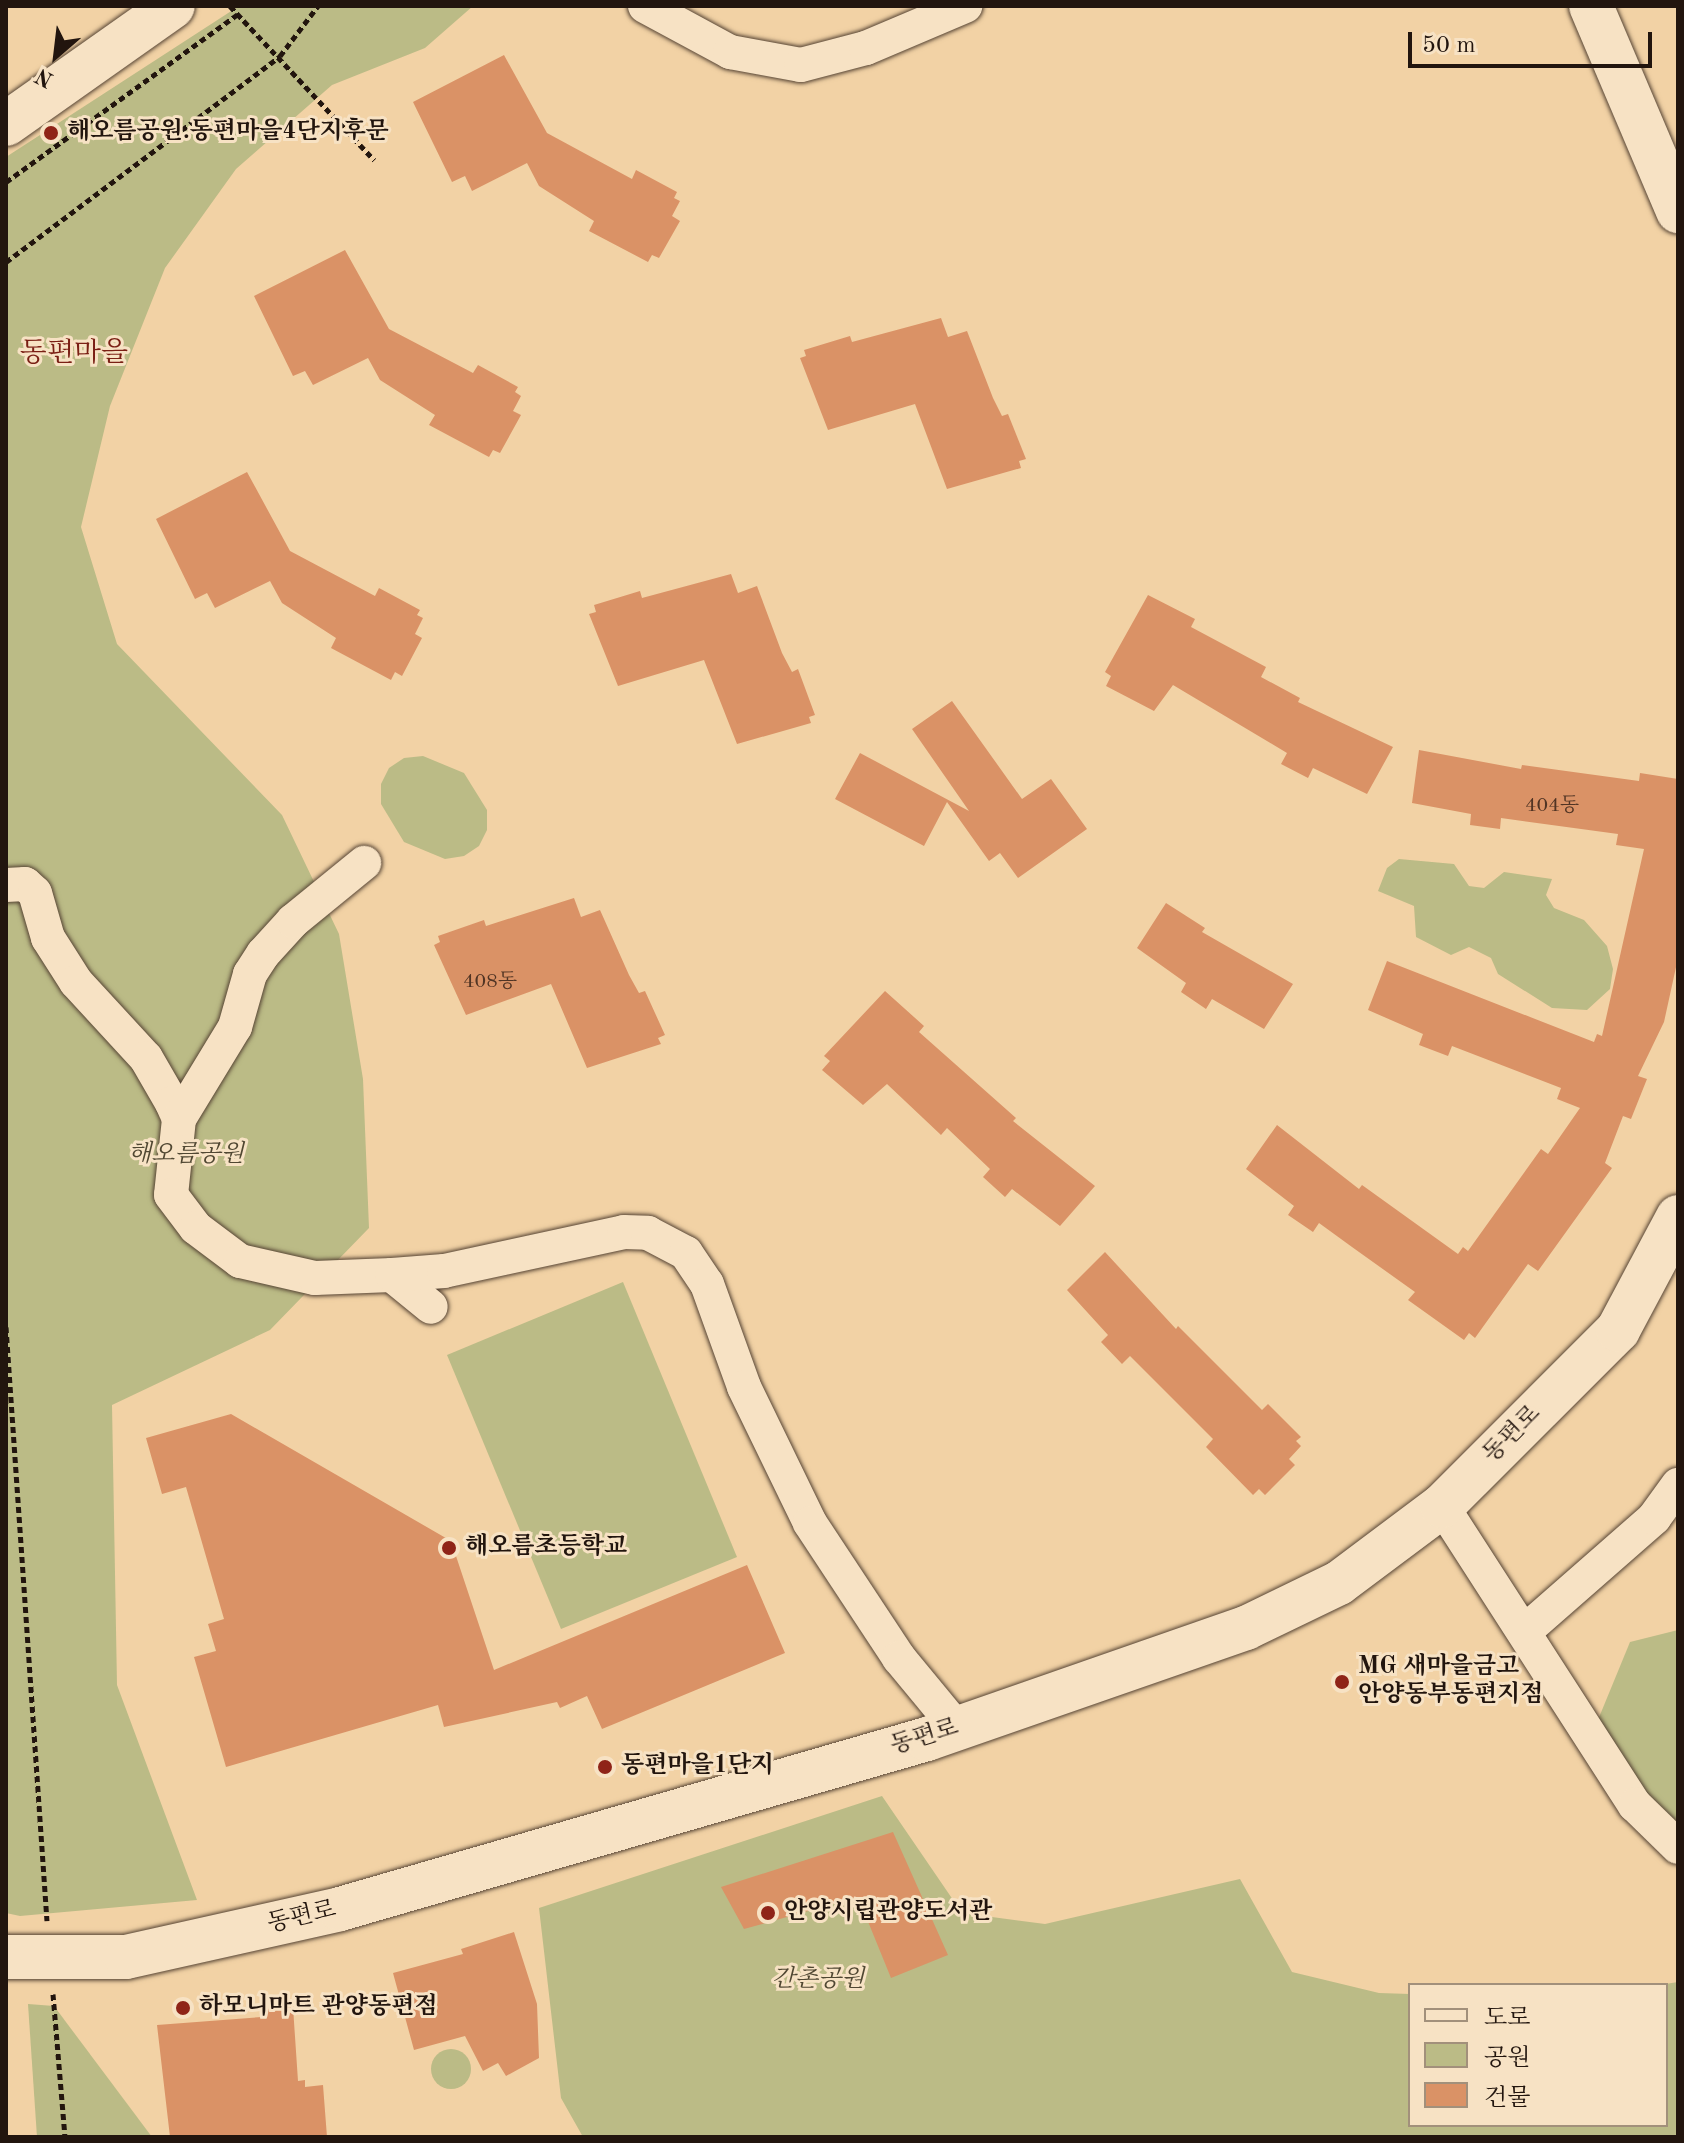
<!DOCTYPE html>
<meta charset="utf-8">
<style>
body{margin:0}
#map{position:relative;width:1684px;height:2143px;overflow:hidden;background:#f2d2a5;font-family:"Old Standard TT","Noto Serif KR",serif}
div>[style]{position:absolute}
.green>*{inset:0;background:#bbbb86}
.round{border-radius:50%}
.building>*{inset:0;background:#da9266}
.path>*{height:5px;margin-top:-2.5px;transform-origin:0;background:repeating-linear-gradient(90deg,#22150e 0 6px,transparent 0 10px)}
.roads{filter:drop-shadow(0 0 2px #564434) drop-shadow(0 0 2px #564434)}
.street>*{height:34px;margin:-17px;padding:0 17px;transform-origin:17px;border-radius:17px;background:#f7e2c4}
.secondary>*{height:44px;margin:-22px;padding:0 22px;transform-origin:22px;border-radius:22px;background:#f7e2c4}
.dots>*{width:22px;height:22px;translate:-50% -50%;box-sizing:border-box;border:4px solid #f7e2c4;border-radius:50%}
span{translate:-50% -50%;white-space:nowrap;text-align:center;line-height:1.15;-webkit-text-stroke:6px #f7e2c4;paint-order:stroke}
.number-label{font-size:20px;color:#503424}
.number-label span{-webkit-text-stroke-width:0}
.poi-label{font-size:24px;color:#22150e;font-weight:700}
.left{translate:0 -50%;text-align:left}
.park-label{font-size:24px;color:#504732;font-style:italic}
.street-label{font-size:24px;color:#22150e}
.quarter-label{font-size:28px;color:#7a1f14}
.frame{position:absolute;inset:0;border:8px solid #22150e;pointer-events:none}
.legend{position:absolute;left:1408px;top:1983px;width:260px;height:144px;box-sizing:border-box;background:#f7e2c4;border:2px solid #a2907b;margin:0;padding:10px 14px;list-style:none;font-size:24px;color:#22150e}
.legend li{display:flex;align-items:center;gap:16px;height:40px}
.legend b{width:40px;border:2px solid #a2907b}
.north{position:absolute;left:16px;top:16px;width:80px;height:80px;-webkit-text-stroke:6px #f7e2c4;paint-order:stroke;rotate:208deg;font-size:22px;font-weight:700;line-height:32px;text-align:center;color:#22150e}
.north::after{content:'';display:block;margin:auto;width:28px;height:36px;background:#22150e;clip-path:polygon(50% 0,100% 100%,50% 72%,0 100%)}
.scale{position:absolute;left:1408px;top:32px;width:244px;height:36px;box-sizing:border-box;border:4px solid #22150e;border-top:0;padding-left:10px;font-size:24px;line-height:28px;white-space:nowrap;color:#22150e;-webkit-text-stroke:6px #f7e2c4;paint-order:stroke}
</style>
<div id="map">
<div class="green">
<i style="clip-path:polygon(239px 6px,473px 6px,425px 48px,332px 85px,236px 169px,165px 268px,110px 406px,81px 527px,117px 644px,282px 815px,339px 934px,363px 1079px,369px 1228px,270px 1330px,112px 1405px,117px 1685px,197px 1900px,20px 1916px,6px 1913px,6px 157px)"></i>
<i style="clip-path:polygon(423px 756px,464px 773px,487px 810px,487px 830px,479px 846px,464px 856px,445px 859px,404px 842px,381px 804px,381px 784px,389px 768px,404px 758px)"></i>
<i style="clip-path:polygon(1399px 859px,1454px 864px,1469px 886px,1484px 888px,1504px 872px,1552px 879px,1546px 895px,1554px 908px,1584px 920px,1607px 946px,1613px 969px,1610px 989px,1587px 1010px,1552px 1008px,1498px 974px,1491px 958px,1469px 947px,1451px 955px,1416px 937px,1414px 906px,1378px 891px,1387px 868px)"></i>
<i style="clip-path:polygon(623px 1282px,737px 1557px,561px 1629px,447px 1355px)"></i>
<i style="clip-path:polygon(1678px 1630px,1678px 1843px,1593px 1732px,1630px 1642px)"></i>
<i style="clip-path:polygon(882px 1796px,962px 1913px,1045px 1924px,1240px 1879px,1292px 1972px,1379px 1993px,1410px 1994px,1410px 2125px,1666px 2125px,1666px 1985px,1659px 1985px,1678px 1982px,1678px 2137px,583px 2137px,561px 2098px,539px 1908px)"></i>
<i style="clip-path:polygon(28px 2004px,54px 2006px,152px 2137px,37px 2137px)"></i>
<i class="round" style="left:431px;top:2049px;width:40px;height:40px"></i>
</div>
<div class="building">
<i style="clip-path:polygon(504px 55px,547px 133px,632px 179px,636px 170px,677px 192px,674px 198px,680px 201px,672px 216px,680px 221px,659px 258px,652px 255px,648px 262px,589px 231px,594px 221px,539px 186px,527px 163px,472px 191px,465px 176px,452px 182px,413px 102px)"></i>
<i style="clip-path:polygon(345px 250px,389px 329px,473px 373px,478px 365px,518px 387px,515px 392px,521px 396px,513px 411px,521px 415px,500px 453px,493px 450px,489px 457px,429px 425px,435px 415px,380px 380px,368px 358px,313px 385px,305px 371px,293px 376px,254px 296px)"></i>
<i style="clip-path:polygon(941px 318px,948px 337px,967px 331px,993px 398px,1002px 416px,1008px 414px,1026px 459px,1019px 461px,1021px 468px,947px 489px,915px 404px,828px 430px,800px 358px,806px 356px,804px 350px,850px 336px,852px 342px)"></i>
<i style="clip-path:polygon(247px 472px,290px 551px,375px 596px,379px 588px,420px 610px,417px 615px,423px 618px,415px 634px,422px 638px,402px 676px,395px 672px,391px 680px,331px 648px,336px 638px,282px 603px,270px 581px,215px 608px,207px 593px,195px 599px,156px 519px)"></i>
<i style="clip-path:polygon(731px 574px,738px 593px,757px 586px,782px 653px,792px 672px,798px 669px,815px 715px,809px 717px,811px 723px,737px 744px,704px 660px,618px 686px,589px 614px,596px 612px,594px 605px,640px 591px,642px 598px)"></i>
<i style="clip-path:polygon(1148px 595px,1195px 619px,1191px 627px,1266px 667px,1261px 677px,1300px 698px,1298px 702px,1393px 747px,1367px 794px,1313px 768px,1308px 778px,1281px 764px,1287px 753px,1173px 685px,1154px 711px,1106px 686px,1111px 676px,1105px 672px)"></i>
<i style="clip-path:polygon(952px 701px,1022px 799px,1051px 779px,1087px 829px,1018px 878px,1000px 853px,989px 861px,947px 802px,924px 846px,835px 799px,860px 753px,969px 811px,912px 729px)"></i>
<i style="clip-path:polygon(1419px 750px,1521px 769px,1522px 765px,1639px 781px,1640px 773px,1678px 779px,1678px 958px,1664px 1022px,1638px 1076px,1647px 1079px,1631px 1119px,1623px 1116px,1605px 1163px,1612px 1168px,1538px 1271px,1528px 1264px,1475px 1338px,1469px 1333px,1464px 1340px,1408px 1300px,1415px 1292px,1352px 1247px,1319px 1223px,1313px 1232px,1288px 1215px,1294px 1206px,1246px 1169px,1277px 1125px,1359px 1189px,1362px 1185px,1458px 1254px,1463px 1247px,1468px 1251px,1541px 1149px,1548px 1154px,1580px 1108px,1557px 1099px,1561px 1088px,1452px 1046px,1448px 1056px,1419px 1045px,1423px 1034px,1368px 1010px,1387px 961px,1594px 1042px,1597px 1034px,1602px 1036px,1644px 849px,1616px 845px,1618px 834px,1501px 818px,1500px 829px,1470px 825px,1471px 814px,1412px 803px)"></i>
<i style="clip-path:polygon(574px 898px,581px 917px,600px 910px,629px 975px,639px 993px,645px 991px,665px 1035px,658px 1038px,661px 1044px,587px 1068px,551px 984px,466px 1015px,434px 945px,440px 942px,438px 936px,484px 920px,486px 926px)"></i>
<i style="clip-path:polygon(1166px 903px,1205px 928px,1202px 932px,1293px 984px,1264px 1029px,1212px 999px,1206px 1009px,1181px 992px,1186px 983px,1137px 948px)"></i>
<i style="clip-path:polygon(885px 991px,924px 1026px,919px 1032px,1016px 1118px,1013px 1121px,1095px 1186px,1060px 1226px,1012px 1189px,1005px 1197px,983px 1177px,990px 1169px,947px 1128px,941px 1135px,887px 1084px,863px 1105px,822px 1070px,830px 1061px,824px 1056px)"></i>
<i style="clip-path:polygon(1105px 1252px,1176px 1329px,1178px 1326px,1262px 1410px,1268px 1404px,1301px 1437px,1296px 1441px,1301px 1446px,1289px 1459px,1295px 1465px,1265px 1495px,1259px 1489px,1253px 1495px,1206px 1447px,1213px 1439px,1130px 1356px,1122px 1364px,1101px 1342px,1108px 1335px,1067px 1290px)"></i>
<i style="clip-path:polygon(231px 1414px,451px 1541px,494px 1670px,747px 1565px,785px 1653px,602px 1729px,587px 1696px,560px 1708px,557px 1702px,444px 1727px,438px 1705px,226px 1767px,194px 1657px,216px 1651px,208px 1624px,224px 1619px,186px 1487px,162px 1494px,146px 1438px)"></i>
<i style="clip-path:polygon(893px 1832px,948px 1955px,891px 1978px,858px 1897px,744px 1929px,721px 1887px)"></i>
<i style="clip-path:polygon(514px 1932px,537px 2004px,539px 2058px,506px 2076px,498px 2063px,483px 2071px,465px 2036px,414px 2050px,393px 1973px,463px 1954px,461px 1949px)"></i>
<i style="clip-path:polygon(293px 2007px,298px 2081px,305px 2080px,305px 2087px,323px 2085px,327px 2137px,170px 2137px,157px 2025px,262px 2017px,261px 2009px)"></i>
</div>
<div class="path">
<i style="left:230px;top:6px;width:211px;rotate:46.9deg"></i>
<i style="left:6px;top:182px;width:286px;rotate:-35.9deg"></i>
<i style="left:6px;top:262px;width:343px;rotate:-36.9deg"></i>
<i style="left:280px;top:56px;width:63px;rotate:-52.8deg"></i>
<i style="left:6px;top:1327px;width:595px;rotate:86.05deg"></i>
<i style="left:53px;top:1994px;width:144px;rotate:85.2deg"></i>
</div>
<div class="roads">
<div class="street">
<i style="left:645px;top:6px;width:97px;rotate:28.4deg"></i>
<i style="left:730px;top:52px;width:72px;rotate:10.4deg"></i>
<i style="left:801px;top:65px;width:67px;rotate:-14.7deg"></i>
<i style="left:866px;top:48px;width:108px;rotate:-23deg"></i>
<i style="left:6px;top:885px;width:19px;rotate:-3deg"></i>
<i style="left:25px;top:884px;width:13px;rotate:42deg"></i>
<i style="left:35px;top:893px;width:47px;rotate:73.9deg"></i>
<i style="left:48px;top:938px;width:52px;rotate:57.5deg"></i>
<i style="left:76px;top:982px;width:103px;rotate:47.4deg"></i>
<i style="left:146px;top:1058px;width:52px;rotate:60deg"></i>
<i style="left:172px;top:1103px;width:17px;rotate:66deg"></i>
<i style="left:179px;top:1119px;width:76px;rotate:96deg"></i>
<i style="left:171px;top:1195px;width:41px;rotate:52.9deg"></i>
<i style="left:196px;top:1228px;width:55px;rotate:36.9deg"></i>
<i style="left:240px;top:1261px;width:77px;rotate:12.8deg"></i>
<i style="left:315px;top:1278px;width:77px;rotate:-2.2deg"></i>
<i style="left:392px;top:1275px;width:50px;rotate:39.4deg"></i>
<i style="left:179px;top:1119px;width:108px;rotate:-58.7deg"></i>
<i style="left:235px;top:1027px;width:55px;rotate:-74.2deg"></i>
<i style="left:250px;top:974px;width:24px;rotate:-57deg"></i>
<i style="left:263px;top:954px;width:45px;rotate:-47.7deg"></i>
<i style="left:293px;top:921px;width:92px;rotate:-39.2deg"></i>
<i style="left:392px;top:1275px;width:52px;rotate:-4.4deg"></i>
<i style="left:444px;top:1271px;width:184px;rotate:-12.2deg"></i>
<i style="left:624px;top:1232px;width:24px;rotate:2deg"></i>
<i style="left:648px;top:1233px;width:43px;rotate:27.8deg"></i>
<i style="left:686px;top:1253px;width:37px;rotate:56deg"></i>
<i style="left:707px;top:1284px;width:109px;rotate:70.2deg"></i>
<i style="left:744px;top:1387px;width:151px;rotate:64.1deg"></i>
<i style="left:810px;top:1523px;width:162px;rotate:56.6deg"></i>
<i style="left:899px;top:1658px;width:91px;rotate:50.4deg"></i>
<i style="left:1442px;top:1506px;width:356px;rotate:57.2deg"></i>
<i style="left:1635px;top:1805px;width:60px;rotate:44.3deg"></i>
<i style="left:1524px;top:1632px;width:173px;rotate:-41.2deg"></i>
<i style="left:1654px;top:1518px;width:41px;rotate:-54deg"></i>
</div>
<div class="secondary">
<i style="left:1591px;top:6px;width:223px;rotate:67deg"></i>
<i style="left:6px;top:124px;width:204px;rotate:-35.2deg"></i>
<i style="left:6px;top:1957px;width:120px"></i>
<i style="left:126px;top:1957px;width:219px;rotate:-12.6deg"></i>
<i style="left:340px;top:1909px;width:611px;rotate:-16.15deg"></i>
<i style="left:927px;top:1739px;width:338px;rotate:-19.2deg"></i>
<i style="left:1246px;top:1628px;width:103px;rotate:-25.8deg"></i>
<i style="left:1339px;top:1583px;width:129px;rotate:-36.8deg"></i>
<i style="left:1442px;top:1506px;width:249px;rotate:-45deg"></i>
<i style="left:1618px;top:1330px;width:128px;rotate:-62deg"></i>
</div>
</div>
<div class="dots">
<i style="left:51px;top:133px;background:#8f2418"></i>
<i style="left:449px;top:1548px;background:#8f2418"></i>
<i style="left:1342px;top:1682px;background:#8f2418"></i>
<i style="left:605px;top:1767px;background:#8f2418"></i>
<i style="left:768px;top:1913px;background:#8f2418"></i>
<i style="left:183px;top:2008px;background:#8f2418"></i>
</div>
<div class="number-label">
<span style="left:1552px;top:806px">404동</span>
<span style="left:490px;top:982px">408동</span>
</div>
<div class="poi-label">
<span class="left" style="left:67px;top:133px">해오름공원.동편마을4단지후문</span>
<span class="left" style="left:465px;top:1548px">해오름초등학교</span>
<span class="left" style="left:1358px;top:1682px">MG 새마을금고<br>안양동부동편지점</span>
<span class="left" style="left:621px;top:1767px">동편마을1단지</span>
<span class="left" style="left:784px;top:1913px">안양시립관양도서관</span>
<span class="left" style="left:199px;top:2008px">하모니마트 관양동편점</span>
</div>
<div class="park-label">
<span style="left:186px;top:1156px">해오름공원</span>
<span style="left:818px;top:1981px">간촌공원</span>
</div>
<div class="street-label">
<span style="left:1513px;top:1435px;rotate:-45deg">동편로</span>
<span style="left:925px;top:1738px;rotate:-17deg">동편로</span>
<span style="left:302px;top:1918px;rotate:-13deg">동편로</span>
</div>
<div class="quarter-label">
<span style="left:74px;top:354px">동편마을</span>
</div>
<div class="frame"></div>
<ul class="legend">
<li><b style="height:10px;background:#f7e2c4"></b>도로</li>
<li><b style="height:22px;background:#bbbb86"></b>공원</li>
<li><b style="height:22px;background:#da9266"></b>건물</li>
</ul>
<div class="north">N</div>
<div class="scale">50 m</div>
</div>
